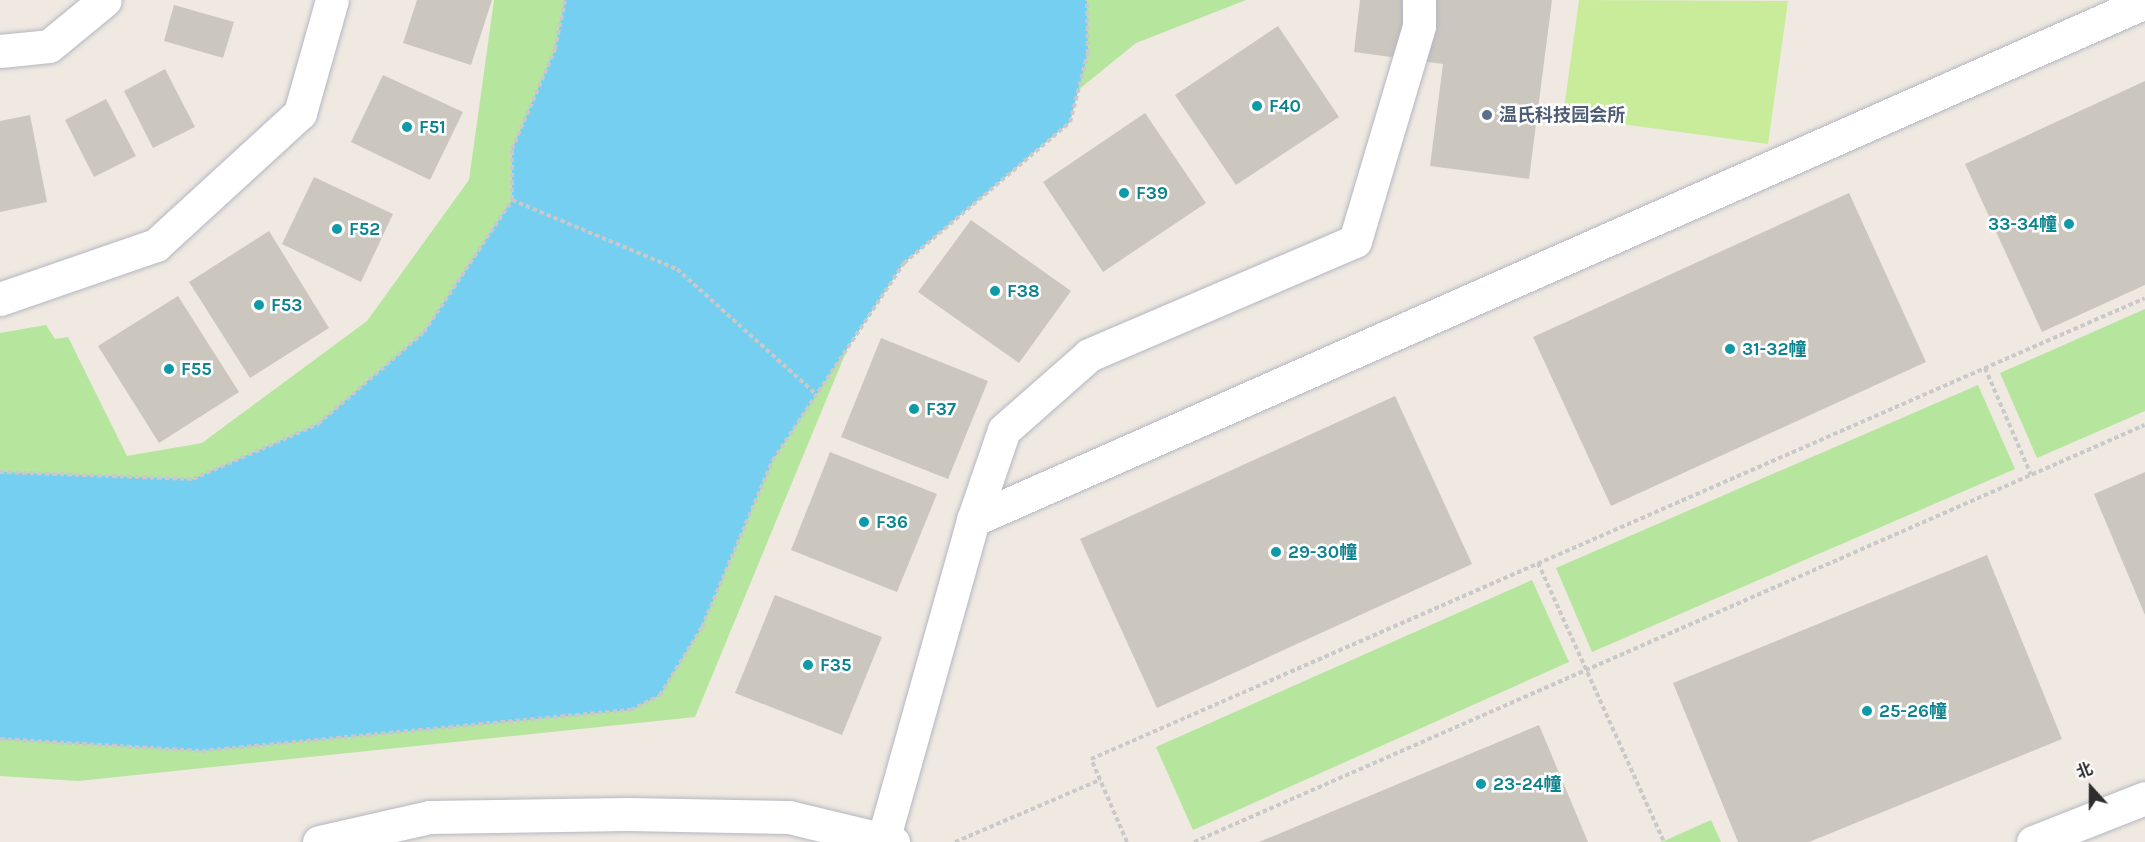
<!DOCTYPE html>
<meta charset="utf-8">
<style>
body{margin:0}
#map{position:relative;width:2145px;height:842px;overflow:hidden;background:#efe9e1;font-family:Karla,"Noto Sans SC",sans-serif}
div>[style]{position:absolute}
.green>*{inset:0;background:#b6e59e}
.pitch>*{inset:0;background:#c9ec9a}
.water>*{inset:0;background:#75cff0}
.building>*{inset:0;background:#cbc7bf}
.path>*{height:4px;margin-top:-2px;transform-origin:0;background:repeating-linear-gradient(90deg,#c9c9c9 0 4.5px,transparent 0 7.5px)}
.roads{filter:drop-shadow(0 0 2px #b4b7c1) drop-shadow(0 0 2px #b4b7c1)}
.minor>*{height:33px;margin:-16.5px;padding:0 16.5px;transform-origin:16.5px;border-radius:16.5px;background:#fff}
.dots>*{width:16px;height:16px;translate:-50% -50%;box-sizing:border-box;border:3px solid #fff;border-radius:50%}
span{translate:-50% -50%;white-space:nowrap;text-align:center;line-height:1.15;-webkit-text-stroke:5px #fff;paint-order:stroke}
.culture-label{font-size:18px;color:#0d838f;font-weight:700}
.left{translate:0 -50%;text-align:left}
.right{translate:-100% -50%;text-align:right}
.service-label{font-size:18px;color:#4e5e75;font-weight:700}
.north{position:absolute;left:2061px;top:758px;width:60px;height:60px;-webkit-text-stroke:4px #fff;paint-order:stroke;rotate:339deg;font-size:16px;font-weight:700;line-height:24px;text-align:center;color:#2e2e2e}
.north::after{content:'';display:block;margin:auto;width:21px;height:27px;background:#2e2e2e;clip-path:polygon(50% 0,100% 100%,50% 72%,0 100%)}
</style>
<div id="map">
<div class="green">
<i style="clip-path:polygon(494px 0,1246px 0,1136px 43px,892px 241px,695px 717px,78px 781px,0 776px,0 333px,46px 325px,55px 339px,68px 337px,127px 456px,202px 443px,367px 321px,469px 180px)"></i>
<i style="clip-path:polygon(2145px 309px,2145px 411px,2037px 458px,2000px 373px)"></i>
<i style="clip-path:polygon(1978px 385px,2015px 469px,1592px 652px,1556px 568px)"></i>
<i style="clip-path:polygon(1532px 580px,1569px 662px,1193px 830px,1156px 747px)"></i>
<i style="clip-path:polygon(1711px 820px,1721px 842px,1660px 842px,1664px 841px)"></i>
</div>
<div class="pitch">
<i style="clip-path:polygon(1579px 0,1788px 1px,1768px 144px,1563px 116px)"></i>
</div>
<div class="water">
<i style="clip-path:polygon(565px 0,1087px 0,1088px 53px,1070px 122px,904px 263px,773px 460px,702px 627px,660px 695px,631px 710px,202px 751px,0 739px,0 472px,193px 479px,318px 424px,424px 332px,512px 200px,512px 149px,555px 49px)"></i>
</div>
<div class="building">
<i style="clip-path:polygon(417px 0,492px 0,471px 65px,403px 43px)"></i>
<i style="clip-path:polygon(1360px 0,1552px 0,1529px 179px,1430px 166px,1443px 64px,1354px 52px)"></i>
<i style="clip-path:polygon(174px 5px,234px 22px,223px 58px,164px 41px)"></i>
<i style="clip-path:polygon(1278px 26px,1339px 117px,1236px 185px,1175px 95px)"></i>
<i style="clip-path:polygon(165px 69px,195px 127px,153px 148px,124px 91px)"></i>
<i style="clip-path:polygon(383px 75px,463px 112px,430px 180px,351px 142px)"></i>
<i style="clip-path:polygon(2145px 81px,2145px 285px,2042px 332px,1965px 164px)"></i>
<i style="clip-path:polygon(106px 99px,136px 156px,94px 177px,65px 120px)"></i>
<i style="clip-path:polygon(1145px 113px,1206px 203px,1103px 272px,1043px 182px)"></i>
<i style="clip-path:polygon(30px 115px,47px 202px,0 212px,0 121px)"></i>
<i style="clip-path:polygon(314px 177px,393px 214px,361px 282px,282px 244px)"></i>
<i style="clip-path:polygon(1849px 193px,1926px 362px,1611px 506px,1533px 337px)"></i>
<i style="clip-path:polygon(971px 220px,1071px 291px,1019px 363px,918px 292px)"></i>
<i style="clip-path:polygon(269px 231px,329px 328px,250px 378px,189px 282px)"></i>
<i style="clip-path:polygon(178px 296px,239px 392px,159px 443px,98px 346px)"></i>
<i style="clip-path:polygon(881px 338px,988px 381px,948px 479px,841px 437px)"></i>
<i style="clip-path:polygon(1395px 396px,1472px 564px,1157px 708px,1080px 539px)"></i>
<i style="clip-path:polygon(830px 452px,937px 494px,897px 592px,791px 550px)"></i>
<i style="clip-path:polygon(2145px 472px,2145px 615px,2094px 494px)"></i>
<i style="clip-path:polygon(1987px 555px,2062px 739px,1809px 842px,1738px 842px,1673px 683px)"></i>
<i style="clip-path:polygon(775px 595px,882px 637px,842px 735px,735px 693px)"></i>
<i style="clip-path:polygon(1539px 725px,1588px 842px,1259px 842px)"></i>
</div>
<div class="path">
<i style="left:512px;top:200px;width:179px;rotate:22.7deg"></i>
<i style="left:677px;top:269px;width:188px;rotate:42deg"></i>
<i style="left:1985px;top:368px;width:116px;rotate:66.7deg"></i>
<i style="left:0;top:472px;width:193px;rotate:2.1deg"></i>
<i style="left:193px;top:479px;width:137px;rotate:-23.7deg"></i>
<i style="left:318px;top:424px;width:140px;rotate:-41deg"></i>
<i style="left:424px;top:332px;width:159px;rotate:-56.3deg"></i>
<i style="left:512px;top:200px;width:51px;rotate:-90deg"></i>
<i style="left:512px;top:149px;width:109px;rotate:-66.7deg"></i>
<i style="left:555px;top:49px;width:50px;rotate:-78.5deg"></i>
<i style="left:1538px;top:563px;width:306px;rotate:65.7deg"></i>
<i style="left:0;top:739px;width:202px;rotate:3.4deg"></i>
<i style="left:202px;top:751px;width:431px;rotate:-5.5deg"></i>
<i style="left:631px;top:710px;width:33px;rotate:-27deg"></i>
<i style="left:660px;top:695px;width:80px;rotate:-58.3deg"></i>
<i style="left:702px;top:627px;width:181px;rotate:-67deg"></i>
<i style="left:773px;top:460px;width:237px;rotate:-56.4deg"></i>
<i style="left:904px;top:263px;width:218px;rotate:-40.3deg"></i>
<i style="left:1070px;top:122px;width:71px;rotate:-75.4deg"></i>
<i style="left:1088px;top:53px;width:53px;rotate:-91.1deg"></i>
<i style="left:955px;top:842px;width:158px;rotate:-23.2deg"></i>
<i style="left:1127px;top:842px;width:90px;rotate:-113.4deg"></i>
<i style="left:1091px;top:759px;width:1150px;rotate:-23.62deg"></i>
<i style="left:1194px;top:842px;width:1038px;rotate:-23.68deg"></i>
</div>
<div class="roads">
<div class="minor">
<i style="left:0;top:51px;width:49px;rotate:-5.8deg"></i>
<i style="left:49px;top:46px;width:72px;rotate:-39.4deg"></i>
<i style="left:0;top:299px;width:165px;rotate:-19.1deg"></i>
<i style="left:156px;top:245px;width:195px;rotate:-42.5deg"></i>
<i style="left:300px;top:113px;width:117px;rotate:-74.2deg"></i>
<i style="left:973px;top:520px;width:1281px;rotate:-23.84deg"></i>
<i style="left:884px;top:837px;width:329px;rotate:-74.3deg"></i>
<i style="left:973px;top:520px;width:95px;rotate:-71deg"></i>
<i style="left:1004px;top:430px;width:113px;rotate:-41.4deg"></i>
<i style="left:1089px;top:355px;width:289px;rotate:-23.2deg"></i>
<i style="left:1355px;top:241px;width:224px;rotate:-73.4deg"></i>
<i style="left:1419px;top:26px;width:26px;rotate:-90deg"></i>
<i style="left:319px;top:842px;width:114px;rotate:-12.7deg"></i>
<i style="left:430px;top:817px;width:197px;rotate:-0.9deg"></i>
<i style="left:627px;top:814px;width:162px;rotate:1.1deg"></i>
<i style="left:789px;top:817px;width:107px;rotate:13.5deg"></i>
<i style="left:2033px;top:842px;width:120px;rotate:-21.4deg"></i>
</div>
</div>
<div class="dots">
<i style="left:1257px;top:106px;background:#0f9aa8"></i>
<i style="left:1487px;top:115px;background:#5c6f8a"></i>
<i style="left:407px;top:127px;background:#0f9aa8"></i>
<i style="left:1124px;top:193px;background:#0f9aa8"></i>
<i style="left:2069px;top:224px;background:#0f9aa8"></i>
<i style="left:337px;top:229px;background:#0f9aa8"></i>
<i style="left:995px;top:291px;background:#0f9aa8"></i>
<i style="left:259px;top:305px;background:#0f9aa8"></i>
<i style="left:1730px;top:349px;background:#0f9aa8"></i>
<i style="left:169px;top:369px;background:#0f9aa8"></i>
<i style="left:914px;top:409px;background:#0f9aa8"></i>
<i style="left:864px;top:522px;background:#0f9aa8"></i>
<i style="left:1276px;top:552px;background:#0f9aa8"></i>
<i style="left:808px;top:665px;background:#0f9aa8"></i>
<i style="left:1867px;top:711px;background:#0f9aa8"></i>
<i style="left:1481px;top:784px;background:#0f9aa8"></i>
</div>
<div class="culture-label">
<span class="left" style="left:1269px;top:106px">F40</span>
<span class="left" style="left:419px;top:127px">F51</span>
<span class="left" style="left:1136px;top:193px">F39</span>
<span class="right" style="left:2057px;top:224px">33-34幢</span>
<span class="left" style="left:349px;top:229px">F52</span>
<span class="left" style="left:1007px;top:291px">F38</span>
<span class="left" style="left:271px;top:305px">F53</span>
<span class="left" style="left:1742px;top:349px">31-32幢</span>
<span class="left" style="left:181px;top:369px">F55</span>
<span class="left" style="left:926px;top:409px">F37</span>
<span class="left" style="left:876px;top:522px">F36</span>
<span class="left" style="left:1288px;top:552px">29-30幢</span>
<span class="left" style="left:820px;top:665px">F35</span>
<span class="left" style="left:1879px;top:711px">25-26幢</span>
<span class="left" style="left:1493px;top:784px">23-24幢</span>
</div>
<div class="service-label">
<span class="left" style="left:1499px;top:115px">温氏科技园会所</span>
</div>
<div class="north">北</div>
</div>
